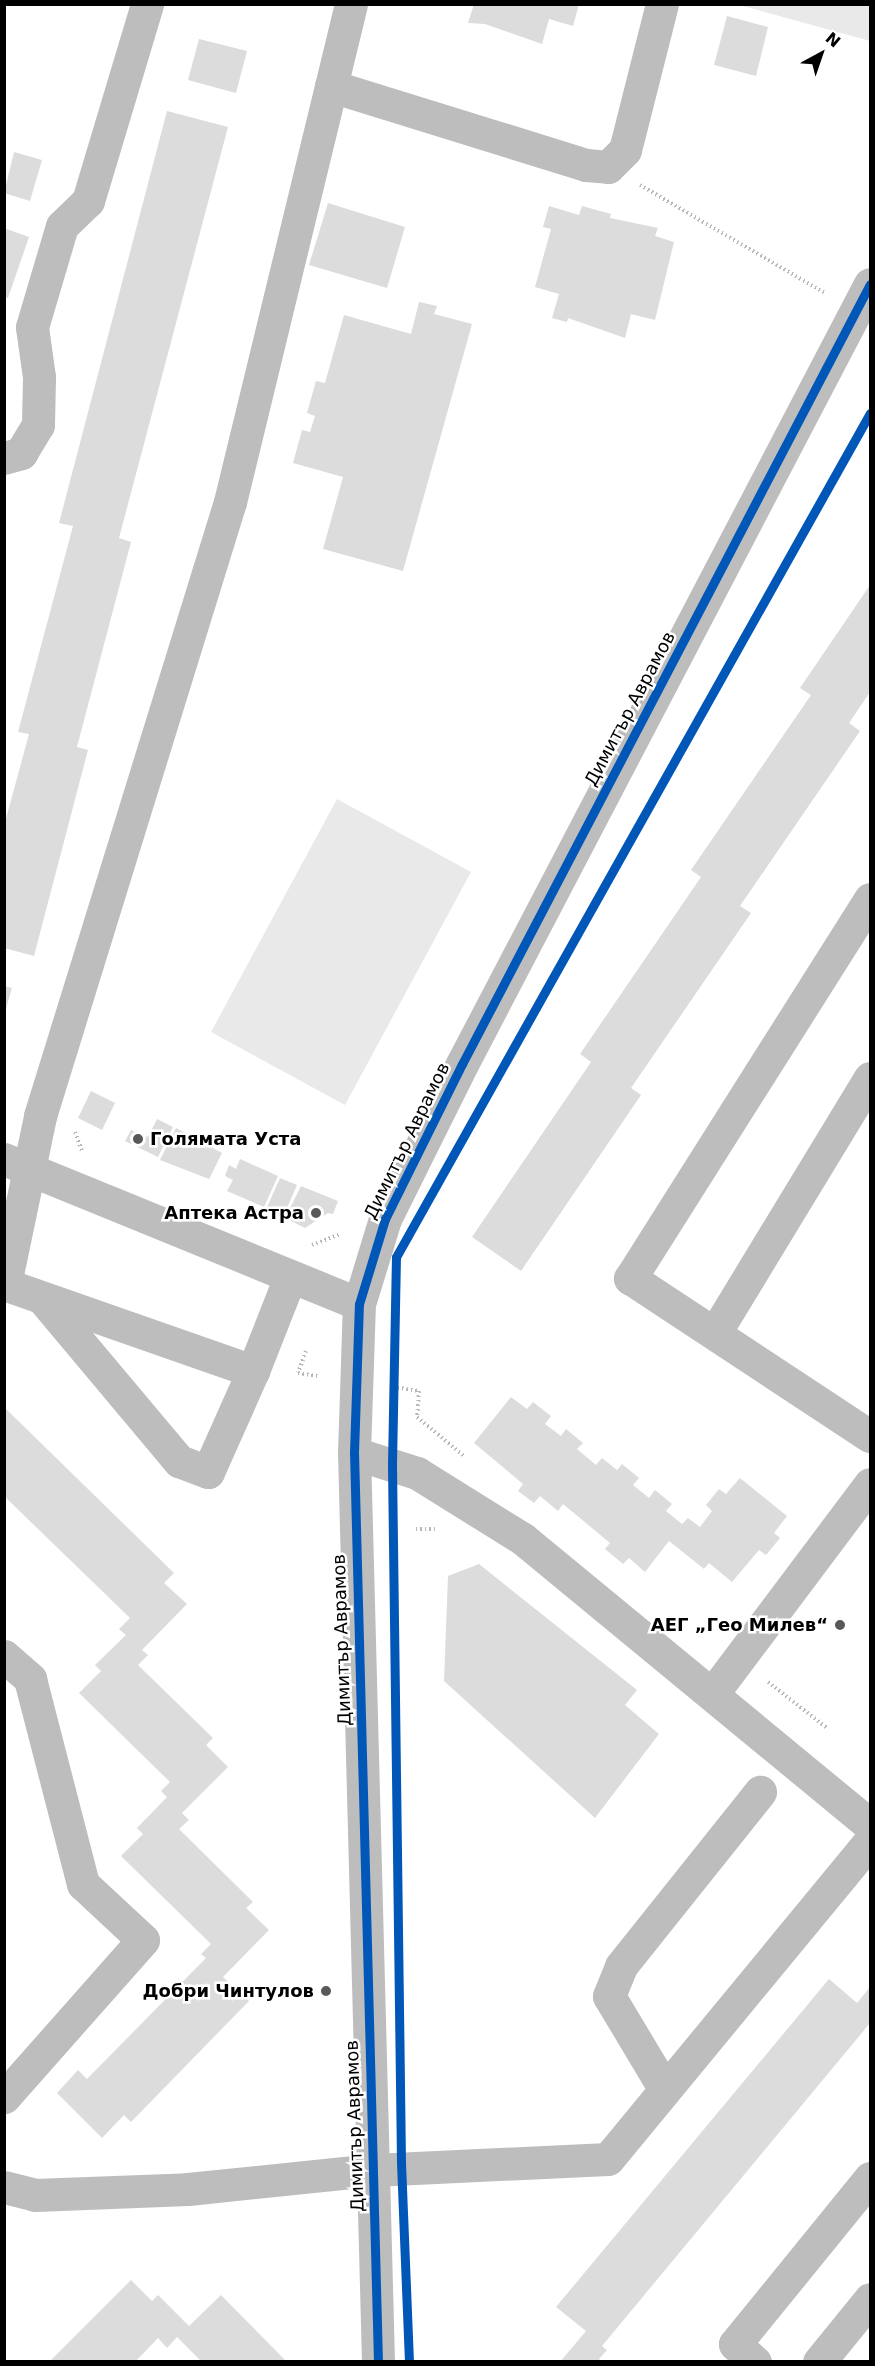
<!DOCTYPE html>
<meta charset="utf-8">
<style>
body{margin:0}
#map{position:relative;width:875px;height:2366px;overflow:hidden;background:#fff;font-family:"DejaVu Sans",sans-serif}
div>[style]{position:absolute}
.green>*{inset:0;background:#e9e9e9}
.building>*{inset:0;background:#dcdcdc}
.path>*{height:4px;margin-top:-2px;transform-origin:0;background:repeating-linear-gradient(90deg,#b8b8b8 0 1.5px,transparent 0 4.5px)}
.minor>*{height:33px;margin:-16.5px;padding:0 16.5px;transform-origin:16.5px;border-radius:16.5px;background:#bdbdbd}
.cycleway>*{height:9px;margin:-4.5px;padding:0 4.5px;transform-origin:4.5px;border-radius:4.5px;background:#0057b8}
.dots>*{width:16px;height:16px;translate:-50% -50%;box-sizing:border-box;border:3px solid #fff;border-radius:50%}
span{translate:-50% -50%;white-space:nowrap;text-align:center;line-height:1.15;-webkit-text-stroke:5px #fff;paint-order:stroke}
.street-label{font-size:18px;color:#000}
.poi-label{font-size:18px;color:#000;font-weight:700}
.left{translate:0 -50%;text-align:left}
.right{translate:-100% -50%;text-align:right}
.frame{position:absolute;inset:0;border:6px solid #000;pointer-events:none}
.north{position:absolute;left:791px;top:24px;width:60px;height:60px;-webkit-text-stroke:4px #fff;paint-order:stroke;rotate:40deg;font-size:16px;font-weight:700;line-height:24px;text-align:center;color:#000}
.north::after{content:'';display:block;margin:auto;width:21px;height:27px;background:#000;clip-path:polygon(50% 0,100% 100%,50% 72%,0 100%)}
</style>
<div id="map">
<div class="green">
<i style="clip-path:polygon(739px 5px,870px 5px,870px 41px)"></i>
<i style="clip-path:polygon(337px 799px,471px 872px,345px 1105px,211px 1032px)"></i>
</div>
<div class="building">
<i style="clip-path:polygon(474px 4px,579px 4px,573px 26px,549px 19px,542px 44px,485px 24px,468px 23px)"></i>
<i style="clip-path:polygon(727px 16px,768px 27px,756px 76px,714px 65px)"></i>
<i style="clip-path:polygon(199px 39px,247px 51px,236px 93px,188px 80px)"></i>
<i style="clip-path:polygon(167px 111px,228px 127px,119px 538px,131px 542px,77px 747px,88px 750px,34px 956px,4px 948px,4px 826px,29px 734px,18px 732px,73px 526px,59px 523px)"></i>
<i style="clip-path:polygon(14px 152px,42px 160px,30px 201px,4px 193px)"></i>
<i style="clip-path:polygon(328px 203px,405px 227px,387px 288px,309px 265px)"></i>
<i style="clip-path:polygon(549px 206px,579px 215px,582px 206px,611px 214px,610px 218px,658px 228px,655px 236px,674px 242px,655px 320px,631px 314px,625px 338px,568px 318px,567px 322px,552px 318px,559px 294px,535px 287px,551px 229px,543px 227px)"></i>
<i style="clip-path:polygon(4px 228px,29px 237px,8px 298px,4px 297px)"></i>
<i style="clip-path:polygon(419px 302px,437px 306px,434px 314px,472px 324px,403px 571px,323px 549px,343px 477px,293px 463px,302px 430px,310px 432px,315px 416px,307px 413px,316px 381px,325px 383px,344px 315px,411px 334px)"></i>
<i style="clip-path:polygon(870px 585px,870px 692px,849px 723px,860px 731px,740px 906px,751px 913px,631px 1088px,641px 1095px,521px 1271px,472px 1237px,591px 1062px,580px 1054px,701px 877px,691px 870px,811px 695px,800px 688px)"></i>
<i style="clip-path:polygon(4px 986px,12px 988px,5px 1012px,4px 1012px)"></i>
<i style="clip-path:polygon(91px 1091px,115px 1103px,102px 1130px,78px 1118px)"></i>
<i style="clip-path:polygon(157px 1119px,173px 1127px,158px 1157px,125px 1141px,131px 1130px,148px 1137px)"></i>
<i style="clip-path:polygon(176px 1128px,222px 1153px,209px 1179px,160px 1160px)"></i>
<i style="clip-path:polygon(240px 1159px,278px 1176px,264px 1207px,227px 1191px,233px 1180px,225px 1176px,229px 1165px,236px 1169px)"></i>
<i style="clip-path:polygon(280px 1178px,297px 1185px,284px 1215px,267px 1207px)"></i>
<i style="clip-path:polygon(301px 1186px,338px 1201px,333px 1214px,328px 1213px,305px 1228px,285px 1218px)"></i>
<i style="clip-path:polygon(511px 1397px,527px 1409px,533px 1402px,551px 1416px,545px 1424px,561px 1436px,566px 1429px,583px 1443px,577px 1449px,596px 1465px,602px 1458px,617px 1470px,622px 1464px,639px 1478px,633px 1485px,649px 1498px,655px 1490px,672px 1504px,666px 1511px,682px 1524px,688px 1518px,700px 1527px,712px 1511px,706px 1505px,719px 1489px,726px 1494px,740px 1478px,787px 1516px,774px 1533px,780px 1538px,766px 1555px,759px 1550px,732px 1582px,709px 1563px,704px 1569px,669px 1541px,645px 1572px,629px 1558px,623px 1564px,605px 1549px,610px 1543px,563px 1504px,558px 1511px,540px 1496px,534px 1503px,518px 1491px,523px 1484px,474px 1443px)"></i>
<i style="clip-path:polygon(4px 1407px,174px 1573px,164px 1583px,187px 1604px,142px 1650px,148px 1655px,138px 1665px,213px 1738px,206px 1745px,228px 1767px,182px 1813px,189px 1820px,179px 1829px,253px 1902px,246px 1908px,269px 1930px,223px 1977px,249px 2001px,131px 2122px,124px 2115px,102px 2138px,57px 2093px,78px 2070px,87px 2079px,206px 1958px,201px 1954px,211px 1944px,121px 1856px,143px 1834px,137px 1828px,167px 1797px,161px 1791px,170px 1782px,79px 1693px,101px 1671px,95px 1665px,126px 1635px,119px 1629px,130px 1618px,4px 1496px)"></i>
<i style="clip-path:polygon(479px 1564px,637px 1690px,625px 1705px,659px 1734px,595px 1818px,444px 1681px,448px 1576px)"></i>
<i style="clip-path:polygon(829px 1979px,857px 2003px,870px 1987px,870px 2023px,602px 2346px,607px 2350px,599px 2359px,602px 2362px,560px 2362px,586px 2331px,556px 2307px)"></i>
<i style="clip-path:polygon(131px 2280px,152px 2301px,158px 2295px,189px 2326px,221px 2295px,287px 2362px,202px 2362px,177px 2337px,167px 2348px,158px 2338px,135px 2362px,49px 2362px)"></i>
</div>
<div class="path">
<i style="left:640px;top:185px;width:214px;rotate:30.3deg"></i>
<i style="left:75px;top:1132px;width:20px;rotate:70deg"></i>
<i style="left:312px;top:1245px;width:31px;rotate:-21deg"></i>
<i style="left:306px;top:1351px;width:23px;rotate:110deg"></i>
<i style="left:298px;top:1373px;width:20px;rotate:9deg"></i>
<i style="left:393px;top:1387px;width:26px;rotate:9deg"></i>
<i style="left:419px;top:1391px;width:26px;rotate:94deg"></i>
<i style="left:417px;top:1417px;width:61px;rotate:39.7deg"></i>
<i style="left:416px;top:1529px;width:20px"></i>
<i style="left:768px;top:1682px;width:75px;rotate:37.9deg"></i>
</div>
<div class="minor">
<i style="left:331px;top:86px;width:267px;rotate:17.2deg"></i>
<i style="left:586px;top:165px;width:22px;rotate:5deg"></i>
<i style="left:608px;top:167px;width:24px;rotate:-45deg"></i>
<i style="left:625px;top:150px;width:151px;rotate:-75.8deg"></i>
<i style="left:4px;top:458px;width:18px;rotate:-16deg"></i>
<i style="left:21px;top:453px;width:33px;rotate:-59deg"></i>
<i style="left:38px;top:425px;width:48px;rotate:-88.8deg"></i>
<i style="left:39px;top:377px;width:50px;rotate:-98deg"></i>
<i style="left:32px;top:327px;width:105px;rotate:-73.5deg"></i>
<i style="left:62px;top:226px;width:36px;rotate:-44deg"></i>
<i style="left:88px;top:201px;width:206px;rotate:-73.3deg"></i>
<i style="left:870px;top:899px;width:449px;rotate:122.3deg"></i>
<i style="left:630px;top:1278px;width:287px;rotate:33.4deg"></i>
<i style="left:4px;top:1159px;width:383px;rotate:22.2deg"></i>
<i style="left:4px;top:1284px;width:264px;rotate:19.3deg"></i>
<i style="left:253px;top:1371px;width:101px;rotate:-68.5deg"></i>
<i style="left:5px;top:1284px;width:172px;rotate:-78.2deg"></i>
<i style="left:40px;top:1116px;width:643px;rotate:-72.81deg"></i>
<i style="left:230px;top:502px;width:512px;rotate:-76.34deg"></i>
<i style="left:43px;top:1299px;width:212px;rotate:50deg"></i>
<i style="left:179px;top:1461px;width:31px;rotate:21deg"></i>
<i style="left:208px;top:1472px;width:111px;rotate:-66deg"></i>
<i style="left:716px;top:1331px;width:296px;rotate:-58.7deg"></i>
<i style="left:354px;top:1453px;width:66px;rotate:17.6deg"></i>
<i style="left:417px;top:1473px;width:125px;rotate:31.9deg"></i>
<i style="left:523px;top:1539px;width:450px;rotate:39.5deg"></i>
<i style="left:4px;top:1656px;width:35px;rotate:41deg"></i>
<i style="left:30px;top:1679px;width:212px;rotate:75.5deg"></i>
<i style="left:83px;top:1884px;width:82px;rotate:43deg"></i>
<i style="left:143px;top:1940px;width:210px;rotate:131.5deg"></i>
<i style="left:713px;top:1693px;width:261px;rotate:-53.1deg"></i>
<i style="left:664px;top:2088px;width:107px;rotate:-120.9deg"></i>
<i style="left:609px;top:1996px;width:32px;rotate:-68deg"></i>
<i style="left:621px;top:1966px;width:223px;rotate:-51.4deg"></i>
<i style="left:4px;top:2187px;width:32px;rotate:14deg"></i>
<i style="left:35px;top:2195px;width:153px;rotate:-2.2deg"></i>
<i style="left:188px;top:2189px;width:186px;rotate:-5.9deg"></i>
<i style="left:373px;top:2170px;width:235px;rotate:-2.7deg"></i>
<i style="left:608px;top:2159px;width:412px;rotate:-50.5deg"></i>
<i style="left:378px;top:2362px;width:909px;rotate:-91.51deg"></i>
<i style="left:354px;top:1453px;width:149px;rotate:-88.1deg"></i>
<i style="left:359px;top:1304px;width:89px;rotate:-73deg"></i>
<i style="left:385px;top:1219px;width:173px;rotate:-63.6deg"></i>
<i style="left:462px;top:1064px;width:880px;rotate:-62.39deg"></i>
<i style="left:755px;top:2362px;width:27px;rotate:-138deg"></i>
<i style="left:735px;top:2344px;width:214px;rotate:-50.9deg"></i>
<i style="left:819px;top:2362px;width:81px;rotate:-51deg"></i>
</div>
<div class="cycleway">
<i style="left:378px;top:2362px;width:909px;rotate:-91.51deg"></i>
<i style="left:354px;top:1453px;width:149px;rotate:-88.1deg"></i>
<i style="left:359px;top:1304px;width:89px;rotate:-73deg"></i>
<i style="left:385px;top:1219px;width:173px;rotate:-63.6deg"></i>
<i style="left:462px;top:1064px;width:880px;rotate:-62.39deg"></i>
<i style="left:409px;top:2362px;width:200px;rotate:-92.3deg"></i>
<i style="left:401px;top:2162px;width:698px;rotate:-90.74deg"></i>
<i style="left:392px;top:1464px;width:207px;rotate:-88.9deg"></i>
<i style="left:396px;top:1257px;width:968px;rotate:-60.68deg"></i>
</div>
<div class="dots">
<i style="left:138px;top:1139px;background:#595959"></i>
<i style="left:316px;top:1213px;background:#595959"></i>
<i style="left:840px;top:1625px;background:#595959"></i>
<i style="left:326px;top:1991px;background:#595959"></i>
</div>
<div class="street-label">
<span style="left:630px;top:709px;rotate:-62deg">Димитър Аврамов</span>
<span style="left:407px;top:1141px;rotate:-64deg">Димитър Аврамов</span>
<span style="left:342px;top:1640px;rotate:-92deg">Димитър Аврамов</span>
<span style="left:355px;top:2126px;rotate:-92deg">Димитър Аврамов</span>
</div>
<div class="poi-label">
<span class="left" style="left:150px;top:1139px">Голямата Уста</span>
<span class="right" style="left:304px;top:1213px">Аптека Астра</span>
<span class="right" style="left:828px;top:1625px">АЕГ „Гео Милев“</span>
<span class="right" style="left:314px;top:1991px">Добри Чинтулов</span>
</div>
<div class="frame"></div>
<div class="north">N</div>
</div>
